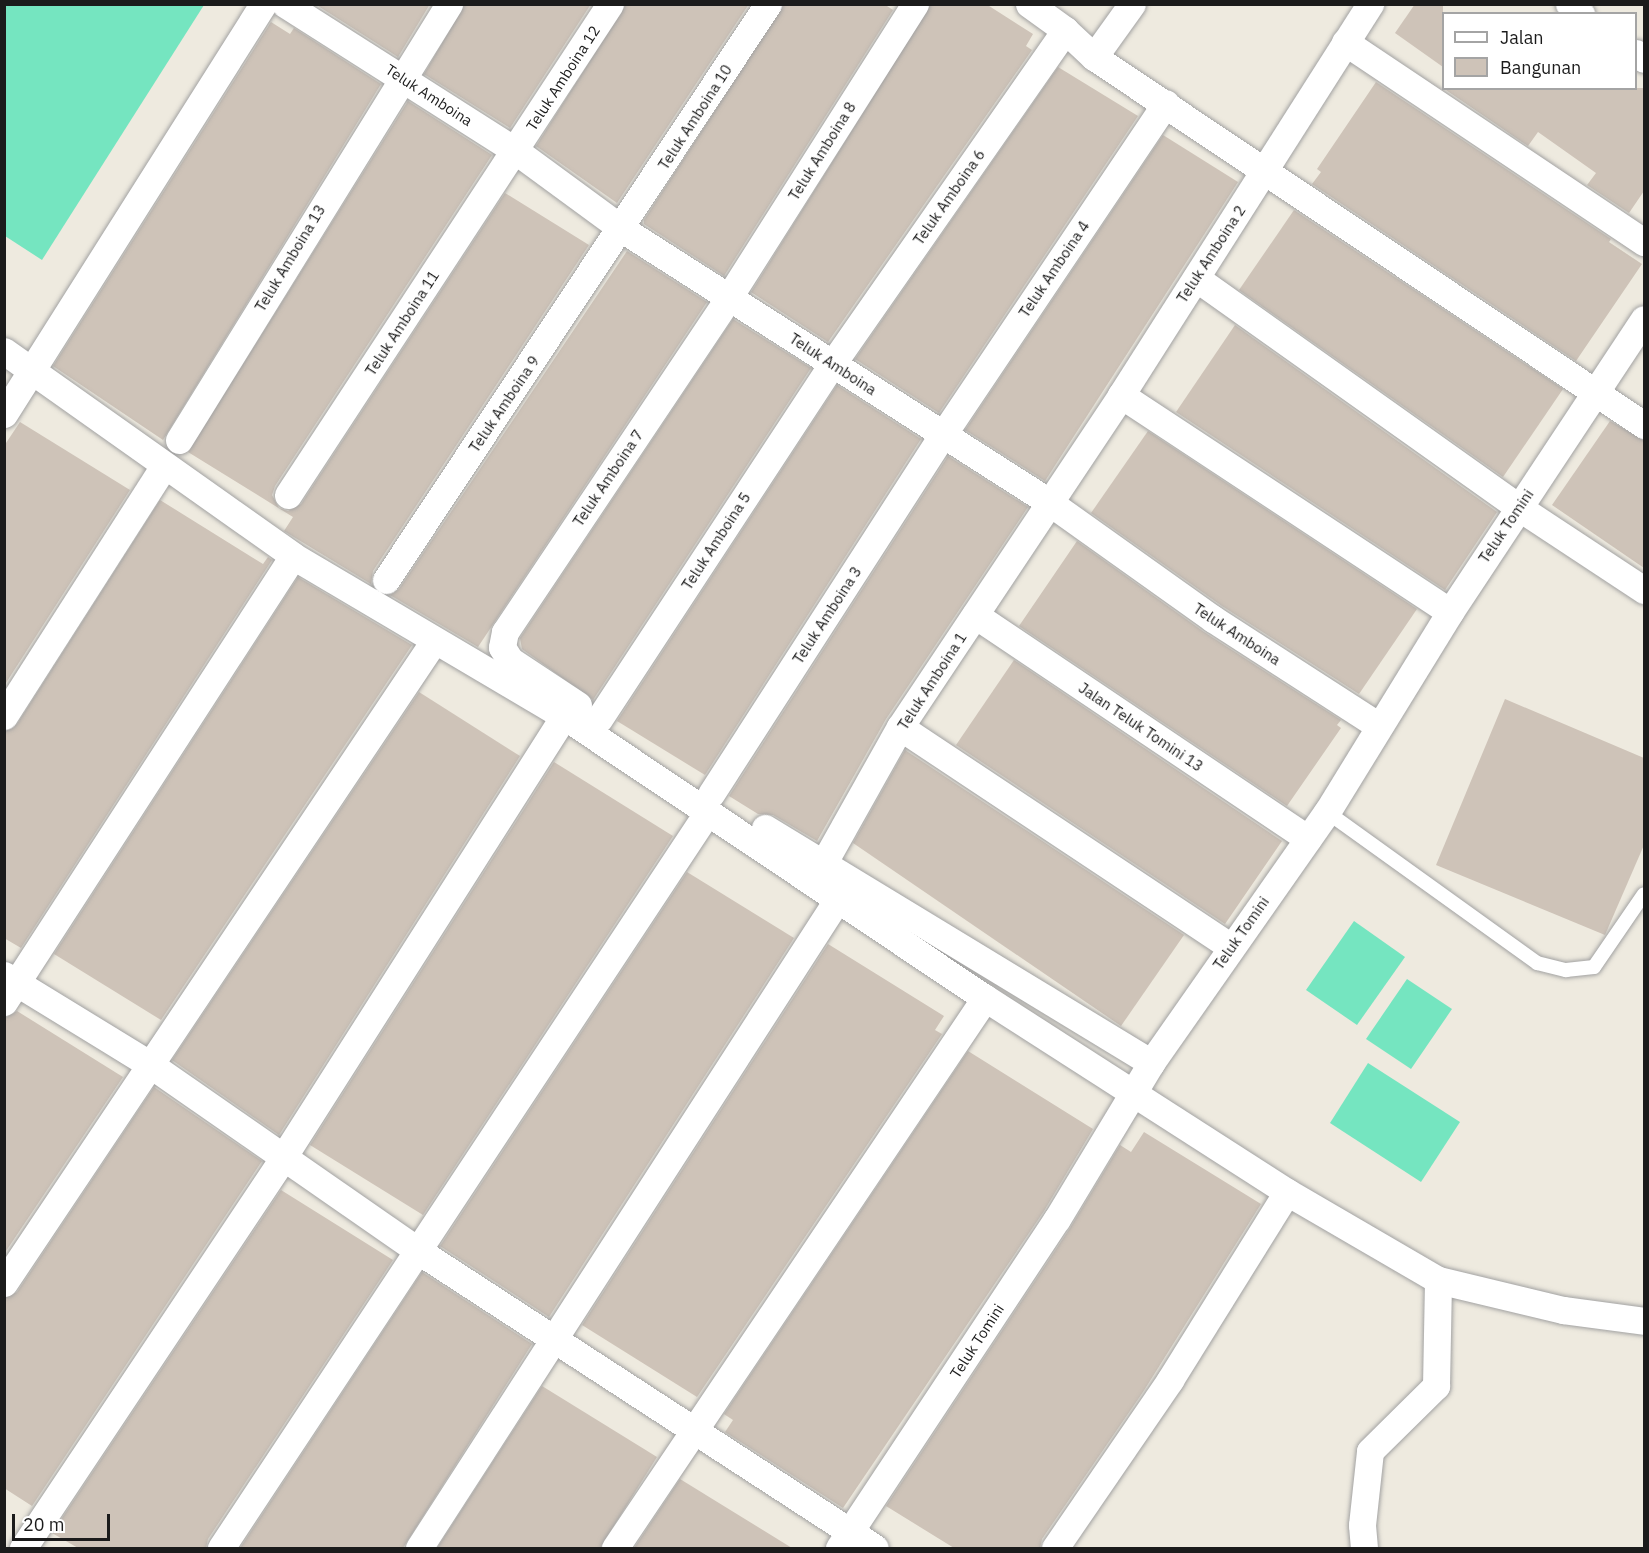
<!DOCTYPE html>
<style>
body{margin:0}
#map{position:relative;width:1649px;height:1553px;overflow:hidden;background:#eeeadf;font-family:"IBM Plex Sans",sans-serif}
div>[style]{position:absolute}
.pitch>*{inset:0;background:#75e5c0}
.building>*{inset:0;background:#cec3b8}
.roads{filter:drop-shadow(0 0 2px #a2a2a2) drop-shadow(0 0 2px #a2a2a2)}
.lane>*{height:14px;margin:-7px;padding:0 7px;transform-origin:7px;border-radius:7px;background:#fff}
.street>*{height:27px;margin:-13.5px;padding:0 13.5px;transform-origin:13.5px;border-radius:13.5px;background:#fff}
span{translate:-50% -50%;white-space:nowrap;text-align:center;line-height:1.15;-webkit-text-stroke:5px #fff;paint-order:stroke}
.street-label{font-size:15px;color:#1b1b1b}
.frame{position:absolute;inset:0;border:6px solid #1b1b1b;pointer-events:none}
.legend{position:absolute;left:1442px;top:12px;width:195px;height:78px;box-sizing:border-box;background:#fff;border:2px solid #a4a4a4;margin:0;padding:8px 10px;list-style:none;font-size:18px;color:#1b1b1b}
.legend li{display:flex;align-items:center;gap:12px;height:30px}
.legend b{width:30px;border:2px solid #a4a4a4}
.scale{position:absolute;left:12px;top:1514px;width:98px;height:27px;box-sizing:border-box;border:3px solid #1b1b1b;border-top:0;padding-left:8px;font-size:18px;line-height:21px;white-space:nowrap;color:#1b1b1b;-webkit-text-stroke:4px #fff;paint-order:stroke}
</style>
<div id="map">
<div class="pitch">
<i style="clip-path:polygon(4px 5px,204px 5px,42px 260px,5px 236px)"></i>
<i style="clip-path:polygon(1354px 921px,1405px 957px,1357px 1025px,1306px 990px)"></i>
<i style="clip-path:polygon(1407px 979px,1452px 1009px,1411px 1069px,1366px 1039px)"></i>
<i style="clip-path:polygon(1368px 1063px,1460px 1122px,1421px 1182px,1330px 1123px)"></i>
</div>
<div class="building">
<i style="clip-path:polygon(315px 4px,430px 4px,398px 57px)"></i>
<i style="clip-path:polygon(465px 4px,591px 4px,510px 128px,424px 74px)"></i>
<i style="clip-path:polygon(626px 4px,749px 4px,617px 203px,536px 146px)"></i>
<i style="clip-path:polygon(784px 4px,884px 4px,893px 10px,724px 276px,644px 224px,644px 220px)"></i>
<i style="clip-path:polygon(931px 4px,986px 4px,1033px 34px,1026px 46px,1032px 50px,828px 342px,751px 292px)"></i>
<i style="clip-path:polygon(1415px 4px,1443px 4px,1443px 67px,1395px 33px)"></i>
<i style="clip-path:polygon(271px 22px,290px 34px,294px 28px,381px 84px,163px 440px,53px 366px)"></i>
<i style="clip-path:polygon(1058px 67px,1138px 116px,939px 413px,855px 359px)"></i>
<i style="clip-path:polygon(1376px 82px,1611px 239px,1609px 242px,1642px 264px,1576px 361px,1312px 184px,1321px 172px,1317px 169px)"></i>
<i style="clip-path:polygon(1443px 88px,1644px 88px,1644px 191px,1629px 213px,1587px 185px,1596px 173px,1538px 132px,1528px 146px)"></i>
<i style="clip-path:polygon(408px 101px,492px 155px,275px 486px,272px 495px,279px 508px,288px 511px,301px 504px,505px 193px,589px 245px,373px 571px,371px 584px,284px 531px,293px 517px,188px 452px)"></i>
<i style="clip-path:polygon(1163px 135px,1238px 182px,1045px 481px,965px 430px)"></i>
<i style="clip-path:polygon(1294px 210px,1563px 389px,1503px 477px,1239px 290px)"></i>
<i style="clip-path:polygon(627px 251px,707px 302px,478px 647px,390px 595px,399px 589px)"></i>
<i style="clip-path:polygon(733px 319px,811px 368px,593px 700px,522px 649px,520px 638px)"></i>
<i style="clip-path:polygon(1235px 325px,1497px 512px,1445px 590px,1176px 412px)"></i>
<i style="clip-path:polygon(837px 385px,921px 439px,705px 775px,617px 721px)"></i>
<i style="clip-path:polygon(1610px 421px,1644px 440px,1644px 568px,1552px 505px)"></i>
<i style="clip-path:polygon(20px 422px,130px 490px,4px 686px,4px 446px)"></i>
<i style="clip-path:polygon(1148px 431px,1417px 609px,1359px 694px,1222px 606px,1091px 513px)"></i>
<i style="clip-path:polygon(948px 456px,1028px 507px,886px 719px,817px 841px,773px 815px,758px 814px,729px 796px)"></i>
<i style="clip-path:polygon(160px 500px,263px 564px,268px 557px,272px 560px,21px 948px,4px 938px,4px 732px,17px 724px)"></i>
<i style="clip-path:polygon(1077px 541px,1204px 632px,1341px 720px,1337px 725px,1341px 728px,1287px 806px,1019px 626px)"></i>
<i style="clip-path:polygon(298px 577px,412px 645px,161px 1020px,54px 954px)"></i>
<i style="clip-path:polygon(1014px 660px,1282px 841px,1225px 924px,956px 745px)"></i>
<i style="clip-path:polygon(419px 692px,520px 756px,279px 1135px,172px 1060px)"></i>
<i style="clip-path:polygon(1505px 699px,1644px 758px,1644px 845px,1605px 935px,1436px 865px)"></i>
<i style="clip-path:polygon(905px 750px,1184px 935px,1121px 1026px,853px 843px)"></i>
<i style="clip-path:polygon(554px 762px,673px 836px,423px 1215px,310px 1145px)"></i>
<i style="clip-path:polygon(687px 872px,794px 938px,549px 1317px,440px 1246px)"></i>
<i style="clip-path:polygon(828px 944px,944px 1016px,935px 1030px,942px 1034px,697px 1397px,582px 1325px)"></i>
<i style="clip-path:polygon(17px 1011px,123px 1077px,4px 1254px,5px 1018px)"></i>
<i style="clip-path:polygon(968px 1051px,1093px 1129px,1044px 1211px,843px 1508px,725px 1432px,733px 1420px,724px 1414px)"></i>
<i style="clip-path:polygon(154px 1087px,262px 1161px,32px 1506px,4px 1488px,4px 1298px,17px 1292px)"></i>
<i style="clip-path:polygon(1144px 1132px,1261px 1204px,1143px 1392px,1042px 1539px,1040px 1548px,954px 1548px,886px 1506px,1070px 1228px,1120px 1145px,1131px 1152px)"></i>
<i style="clip-path:polygon(281px 1190px,393px 1260px,208px 1539px,206px 1548px,78px 1548px,52px 1533px)"></i>
<i style="clip-path:polygon(422px 1272px,532px 1344px,403px 1548px,240px 1548px)"></i>
<i style="clip-path:polygon(542px 1386px,657px 1457px,600px 1548px,437px 1548px)"></i>
<i style="clip-path:polygon(680px 1479px,792px 1548px,634px 1548px)"></i>
</div>
<div class="roads">
<div class="lane">
<i style="left:1327px;top:812px;width:259px;rotate:35.7deg"></i>
<i style="left:1537px;top:963px;width:30px;rotate:14deg"></i>
<i style="left:1566px;top:970px;width:28px;rotate:-6deg"></i>
<i style="left:1594px;top:967px;width:88px;rotate:-55.6deg"></i>
</div>
<div class="street">
<i style="left:285px;top:4px;width:274px;rotate:32.5deg"></i>
<i style="left:516px;top:151px;width:132px;rotate:36.3deg"></i>
<i style="left:622px;top:229px;width:507px;rotate:32.59deg"></i>
<i style="left:1049px;top:502px;width:201px;rotate:35.5deg"></i>
<i style="left:1213px;top:619px;width:197px;rotate:32.8deg"></i>
<i style="left:1029px;top:4px;width:44px;rotate:35.8deg"></i>
<i style="left:1065px;top:30px;width:40px;rotate:43deg"></i>
<i style="left:1094px;top:57px;width:662px;rotate:33.79deg"></i>
<i style="left:1569px;top:4px;width:16px;rotate:40deg"></i>
<i style="left:1345px;top:42px;width:360px;rotate:33.8deg"></i>
<i style="left:1636px;top:53px;width:10px;rotate:37deg"></i>
<i style="left:1094px;top:57px;width:65px;rotate:-54.4deg"></i>
<i style="left:1196px;top:278px;width:395px;rotate:35.4deg"></i>
<i style="left:1518px;top:507px;width:151px;rotate:33.4deg"></i>
<i style="left:4px;top:351px;width:354px;rotate:35.3deg"></i>
<i style="left:293px;top:556px;width:315px;rotate:30.6deg"></i>
<i style="left:564px;top:716px;width:507px;rotate:33.82deg"></i>
<i style="left:985px;top:998px;width:359px;rotate:32.7deg"></i>
<i style="left:1287px;top:1192px;width:175px;rotate:30.2deg"></i>
<i style="left:1438px;top:1280px;width:129px;rotate:13.5deg"></i>
<i style="left:1563px;top:1310px;width:82px;rotate:7.7deg"></i>
<i style="left:1121px;top:395px;width:394px;rotate:33.4deg"></i>
<i style="left:4px;top:414px;width:485px;rotate:-57.7deg"></i>
<i style="left:179px;top:440px;width:513px;rotate:-58.23deg"></i>
<i style="left:288px;top:495px;width:587px;rotate:-56.74deg"></i>
<i style="left:386px;top:580px;width:691px;rotate:-56.45deg"></i>
<i style="left:975px;top:615px;width:401px;rotate:33.9deg"></i>
<i style="left:578px;top:705px;width:82px;rotate:-146.5deg"></i>
<i style="left:510px;top:660px;width:15px;rotate:-122deg"></i>
<i style="left:502px;top:647px;width:15px;rotate:-79deg"></i>
<i style="left:505px;top:632px;width:403px;rotate:-56.2deg"></i>
<i style="left:729px;top:297px;width:347px;rotate:-57.6deg"></i>
<i style="left:4px;top:716px;width:295px;rotate:-57.4deg"></i>
<i style="left:599px;top:719px;width:426px;rotate:-56.7deg"></i>
<i style="left:833px;top:363px;width:406px;rotate:-55.1deg"></i>
<i style="left:900px;top:727px;width:397px;rotate:33.6deg"></i>
<i style="left:711px;top:794px;width:426px;rotate:-57.2deg"></i>
<i style="left:942px;top:436px;width:401px;rotate:-56.1deg"></i>
<i style="left:765px;top:828px;width:452px;rotate:31.3deg"></i>
<i style="left:823px;top:864px;width:157px;rotate:-60.7deg"></i>
<i style="left:900px;top:727px;width:399px;rotate:-56.3deg"></i>
<i style="left:1121px;top:395px;width:464px;rotate:-57.5deg"></i>
<i style="left:4px;top:975px;width:172px;rotate:31.5deg"></i>
<i style="left:151px;top:1065px;width:324px;rotate:34.8deg"></i>
<i style="left:417px;top:1250px;width:546px;rotate:33.05deg"></i>
<i style="left:4px;top:1002px;width:531px;rotate:-57.06deg"></i>
<i style="left:4px;top:1283px;width:773px;rotate:-56.19deg"></i>
<i style="left:23px;top:1548px;width:471px;rotate:-56.3deg"></i>
<i style="left:284px;top:1156px;width:522px;rotate:-57.53deg"></i>
<i style="left:221px;top:1548px;width:881px;rotate:-56.53deg"></i>
<i style="left:419px;top:1548px;width:775px;rotate:-57.17deg"></i>
<i style="left:615px;top:1548px;width:663px;rotate:-56.07deg"></i>
<i style="left:839px;top:1548px;width:395px;rotate:-56.5deg"></i>
<i style="left:1057px;top:1219px;width:182px;rotate:-58.9deg"></i>
<i style="left:1151px;top:1063px;width:307px;rotate:-55deg"></i>
<i style="left:1327px;top:812px;width:235px;rotate:-58.4deg"></i>
<i style="left:1450px;top:612px;width:351px;rotate:-56.5deg"></i>
<i style="left:1055px;top:1548px;width:204px;rotate:-55.6deg"></i>
<i style="left:1170px;top:1380px;width:221px;rotate:-58.1deg"></i>
<i style="left:1364px;top:1548px;width:23px;rotate:-95deg"></i>
<i style="left:1362px;top:1525px;width:74px;rotate:-83.8deg"></i>
<i style="left:1370px;top:1451px;width:93px;rotate:-44.6deg"></i>
<i style="left:1436px;top:1386px;width:106px;rotate:-88.9deg"></i>
</div>
</div>
<div class="street-label">
<span style="left:563px;top:78px;rotate:-57deg">Teluk Amboina 12</span>
<span style="left:429px;top:95px;rotate:33deg">Teluk Amboina</span>
<span style="left:695px;top:117px;rotate:-57deg">Teluk Amboina 10</span>
<span style="left:822px;top:151px;rotate:-58deg">Teluk Amboina 8</span>
<span style="left:949px;top:197px;rotate:-55deg">Teluk Amboina 6</span>
<span style="left:1211px;top:254px;rotate:-57deg">Teluk Amboina 2</span>
<span style="left:290px;top:258px;rotate:-59deg">Teluk Amboina 13</span>
<span style="left:1054px;top:269px;rotate:-56deg">Teluk Amboina 4</span>
<span style="left:402px;top:323px;rotate:-57deg">Teluk Amboina 11</span>
<span style="left:833px;top:364px;rotate:33deg">Teluk Amboina</span>
<span style="left:504px;top:404px;rotate:-56deg">Teluk Amboina 9</span>
<span style="left:608px;top:478px;rotate:-56deg">Teluk Amboina 7</span>
<span style="left:1506px;top:526px;rotate:-56deg">Teluk Tomini</span>
<span style="left:716px;top:541px;rotate:-57deg">Teluk Amboina 5</span>
<span style="left:827px;top:615px;rotate:-57deg">Teluk Amboina 3</span>
<span style="left:1237px;top:634px;rotate:33deg">Teluk Amboina</span>
<span style="left:932px;top:681px;rotate:-57deg">Teluk Amboina 1</span>
<span style="left:1141px;top:727px;rotate:34deg">Jalan Teluk Tomini 13</span>
<span style="left:1241px;top:933px;rotate:-55deg">Teluk Tomini</span>
<span style="left:977px;top:1341px;rotate:-57deg">Teluk Tomini</span>
</div>
<div class="frame"></div>
<ul class="legend">
<li><b style="height:8px;background:#fff"></b>Jalan</li>
<li><b style="height:16px;background:#cec3b8"></b>Bangunan</li>
</ul>
<div class="scale">20 m</div>
</div>
